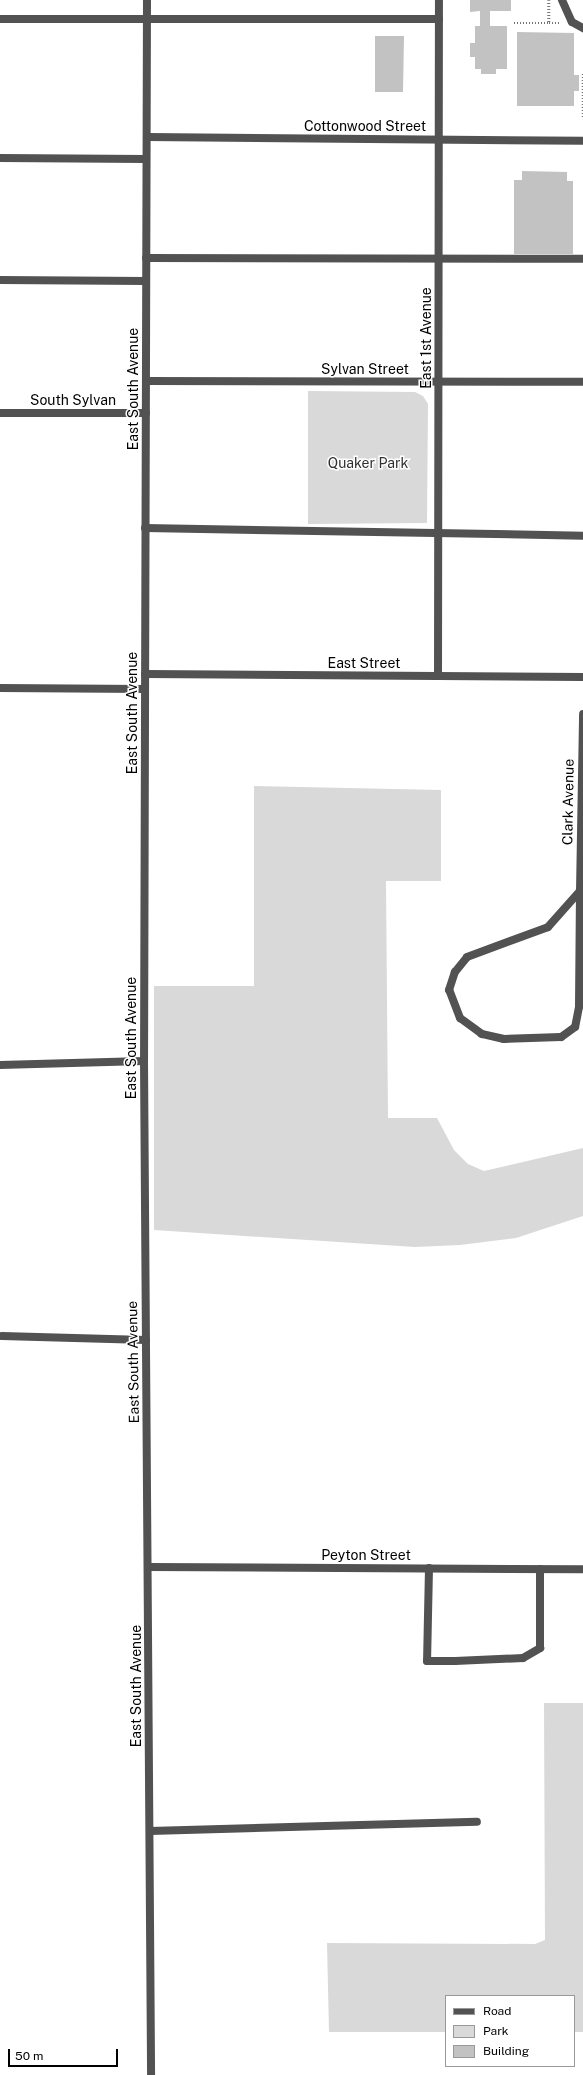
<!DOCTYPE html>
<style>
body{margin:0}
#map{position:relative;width:583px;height:2075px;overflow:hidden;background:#fff;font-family:"Public Sans",sans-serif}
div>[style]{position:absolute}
.green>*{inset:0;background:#d9d9d9}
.building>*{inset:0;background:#c2c2c2}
.path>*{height:2.5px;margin-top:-1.25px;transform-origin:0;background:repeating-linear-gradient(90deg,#747474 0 1px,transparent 0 3px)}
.service>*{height:8px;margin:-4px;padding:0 4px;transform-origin:4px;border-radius:4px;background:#525252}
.minor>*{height:8px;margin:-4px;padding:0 4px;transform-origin:4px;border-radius:4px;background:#525252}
.tertiary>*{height:8px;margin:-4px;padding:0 4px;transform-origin:4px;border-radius:4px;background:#525252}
span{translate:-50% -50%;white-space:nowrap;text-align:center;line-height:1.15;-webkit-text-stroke:3px #fff;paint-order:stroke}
.street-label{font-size:14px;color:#000}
.park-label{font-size:14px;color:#303030}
.legend{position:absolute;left:445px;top:1995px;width:130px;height:72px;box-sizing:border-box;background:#fff;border:1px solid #999;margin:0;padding:5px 7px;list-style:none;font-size:12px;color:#000}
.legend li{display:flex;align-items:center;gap:8px;height:20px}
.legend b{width:20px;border:1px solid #999}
.scale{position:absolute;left:8px;top:2049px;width:110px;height:18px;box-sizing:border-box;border:2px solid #000;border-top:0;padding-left:5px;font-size:12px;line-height:14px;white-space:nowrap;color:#000;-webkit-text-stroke:3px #fff;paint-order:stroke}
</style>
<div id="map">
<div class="green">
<i style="clip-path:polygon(308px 391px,415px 392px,423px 396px,428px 404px,427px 523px,308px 524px)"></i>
<i style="clip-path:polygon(254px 786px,441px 790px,441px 881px,386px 881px,388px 1118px,437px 1118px,454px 1150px,468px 1164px,484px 1171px,583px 1148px,583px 1216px,516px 1238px,460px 1245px,415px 1247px,154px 1230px,154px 986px,254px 986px)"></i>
<i style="clip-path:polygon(544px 1703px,583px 1703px,583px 2032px,574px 2032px,574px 1996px,446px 1996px,446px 2032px,329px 2032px,327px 1943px,535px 1944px,545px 1940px)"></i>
</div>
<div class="building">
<i style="clip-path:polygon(470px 0,511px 0,511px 11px,490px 11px,490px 26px,507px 26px,507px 69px,496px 69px,496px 74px,481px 74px,481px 69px,475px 69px,475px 57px,470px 57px,470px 43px,475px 43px,475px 26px,480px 26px,480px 11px,470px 12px)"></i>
<i style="clip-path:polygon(517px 32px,574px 33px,574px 75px,579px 75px,579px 91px,574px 91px,574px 106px,517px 106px)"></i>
<i style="clip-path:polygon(375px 36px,404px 36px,403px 92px,375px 92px)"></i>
<i style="clip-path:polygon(522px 171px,567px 172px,567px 181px,573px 181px,573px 254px,514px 254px,514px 180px,522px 180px)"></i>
</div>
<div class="path">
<i style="left:549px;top:0;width:23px;rotate:90deg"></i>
<i style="left:549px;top:23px;width:11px"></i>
<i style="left:514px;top:23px;width:35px"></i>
<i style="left:583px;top:117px;width:45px;rotate:-90deg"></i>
</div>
<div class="service">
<i style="left:562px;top:0;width:24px;rotate:66deg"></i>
<i style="left:572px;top:22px;width:13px;rotate:29deg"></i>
<i style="left:0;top:19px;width:439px"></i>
<i style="left:146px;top:258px;width:437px;rotate:0.1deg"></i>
<i style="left:0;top:280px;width:146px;rotate:0.4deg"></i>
<i style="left:145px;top:528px;width:438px;rotate:1deg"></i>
<i style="left:580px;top:891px;width:116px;rotate:90.5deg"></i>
<i style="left:579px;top:1007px;width:20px;rotate:101deg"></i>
<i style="left:575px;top:1027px;width:17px;rotate:144deg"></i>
<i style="left:561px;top:1037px;width:57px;rotate:178deg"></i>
<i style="left:504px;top:1039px;width:23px;rotate:-167deg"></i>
<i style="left:482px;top:1034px;width:27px;rotate:-144deg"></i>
<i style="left:460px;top:1018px;width:30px;rotate:-111deg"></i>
<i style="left:449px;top:990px;width:19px;rotate:-72deg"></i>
<i style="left:455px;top:972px;width:19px;rotate:-51deg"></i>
<i style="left:467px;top:957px;width:86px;rotate:-20.3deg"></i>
<i style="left:548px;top:927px;width:48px;rotate:-48.4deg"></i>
<i style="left:580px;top:891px;width:177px;rotate:-89deg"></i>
<i style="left:429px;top:1568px;width:93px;rotate:91.2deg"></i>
<i style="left:427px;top:1661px;width:28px"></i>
<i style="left:455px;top:1661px;width:68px;rotate:-2.5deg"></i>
<i style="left:523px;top:1658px;width:20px;rotate:-30deg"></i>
<i style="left:540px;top:1648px;width:79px;rotate:-90deg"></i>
<i style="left:150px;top:1831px;width:327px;rotate:-1.6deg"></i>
</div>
<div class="minor">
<i style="left:147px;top:137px;width:436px;rotate:0.5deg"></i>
<i style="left:0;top:158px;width:146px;rotate:0.4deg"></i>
<i style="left:146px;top:381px;width:437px;rotate:0.1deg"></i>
<i style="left:0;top:413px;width:146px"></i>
<i style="left:438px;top:676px;width:676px;rotate:-89.92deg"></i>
<i style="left:0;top:1065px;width:144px;rotate:-1.6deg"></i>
<i style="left:2px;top:1336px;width:144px;rotate:1.6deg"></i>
<i style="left:148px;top:1567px;width:435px;rotate:0.3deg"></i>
</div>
<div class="tertiary">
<i style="left:147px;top:0;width:1061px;rotate:90.16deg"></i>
<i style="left:144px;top:1061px;width:1014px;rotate:89.6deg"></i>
<i style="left:145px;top:674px;width:438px;rotate:0.4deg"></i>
<i style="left:0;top:688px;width:144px;rotate:0.4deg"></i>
</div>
<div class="street-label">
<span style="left:365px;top:126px">Cottonwood Street</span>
<span style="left:426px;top:338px;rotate:-90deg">East 1st Avenue</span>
<span style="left:365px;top:369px">Sylvan Street</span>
<span style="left:133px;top:389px;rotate:-90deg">East South Avenue</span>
<span style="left:73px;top:400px">South Sylvan</span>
<span style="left:364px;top:663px">East Street</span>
<span style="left:132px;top:713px;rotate:-90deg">East South Avenue</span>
<span style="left:568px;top:802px;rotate:-89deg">Clark Avenue</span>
<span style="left:131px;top:1038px;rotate:-90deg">East South Avenue</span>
<span style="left:133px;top:1362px;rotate:-91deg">East South Avenue</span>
<span style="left:366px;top:1555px">Peyton Street</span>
<span style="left:136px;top:1686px;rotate:-90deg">East South Avenue</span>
</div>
<div class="park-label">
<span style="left:368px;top:463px">Quaker Park</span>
</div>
<ul class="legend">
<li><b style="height:5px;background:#525252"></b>Road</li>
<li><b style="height:11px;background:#d9d9d9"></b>Park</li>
<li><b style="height:11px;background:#c2c2c2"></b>Building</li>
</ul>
<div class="scale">50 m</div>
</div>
